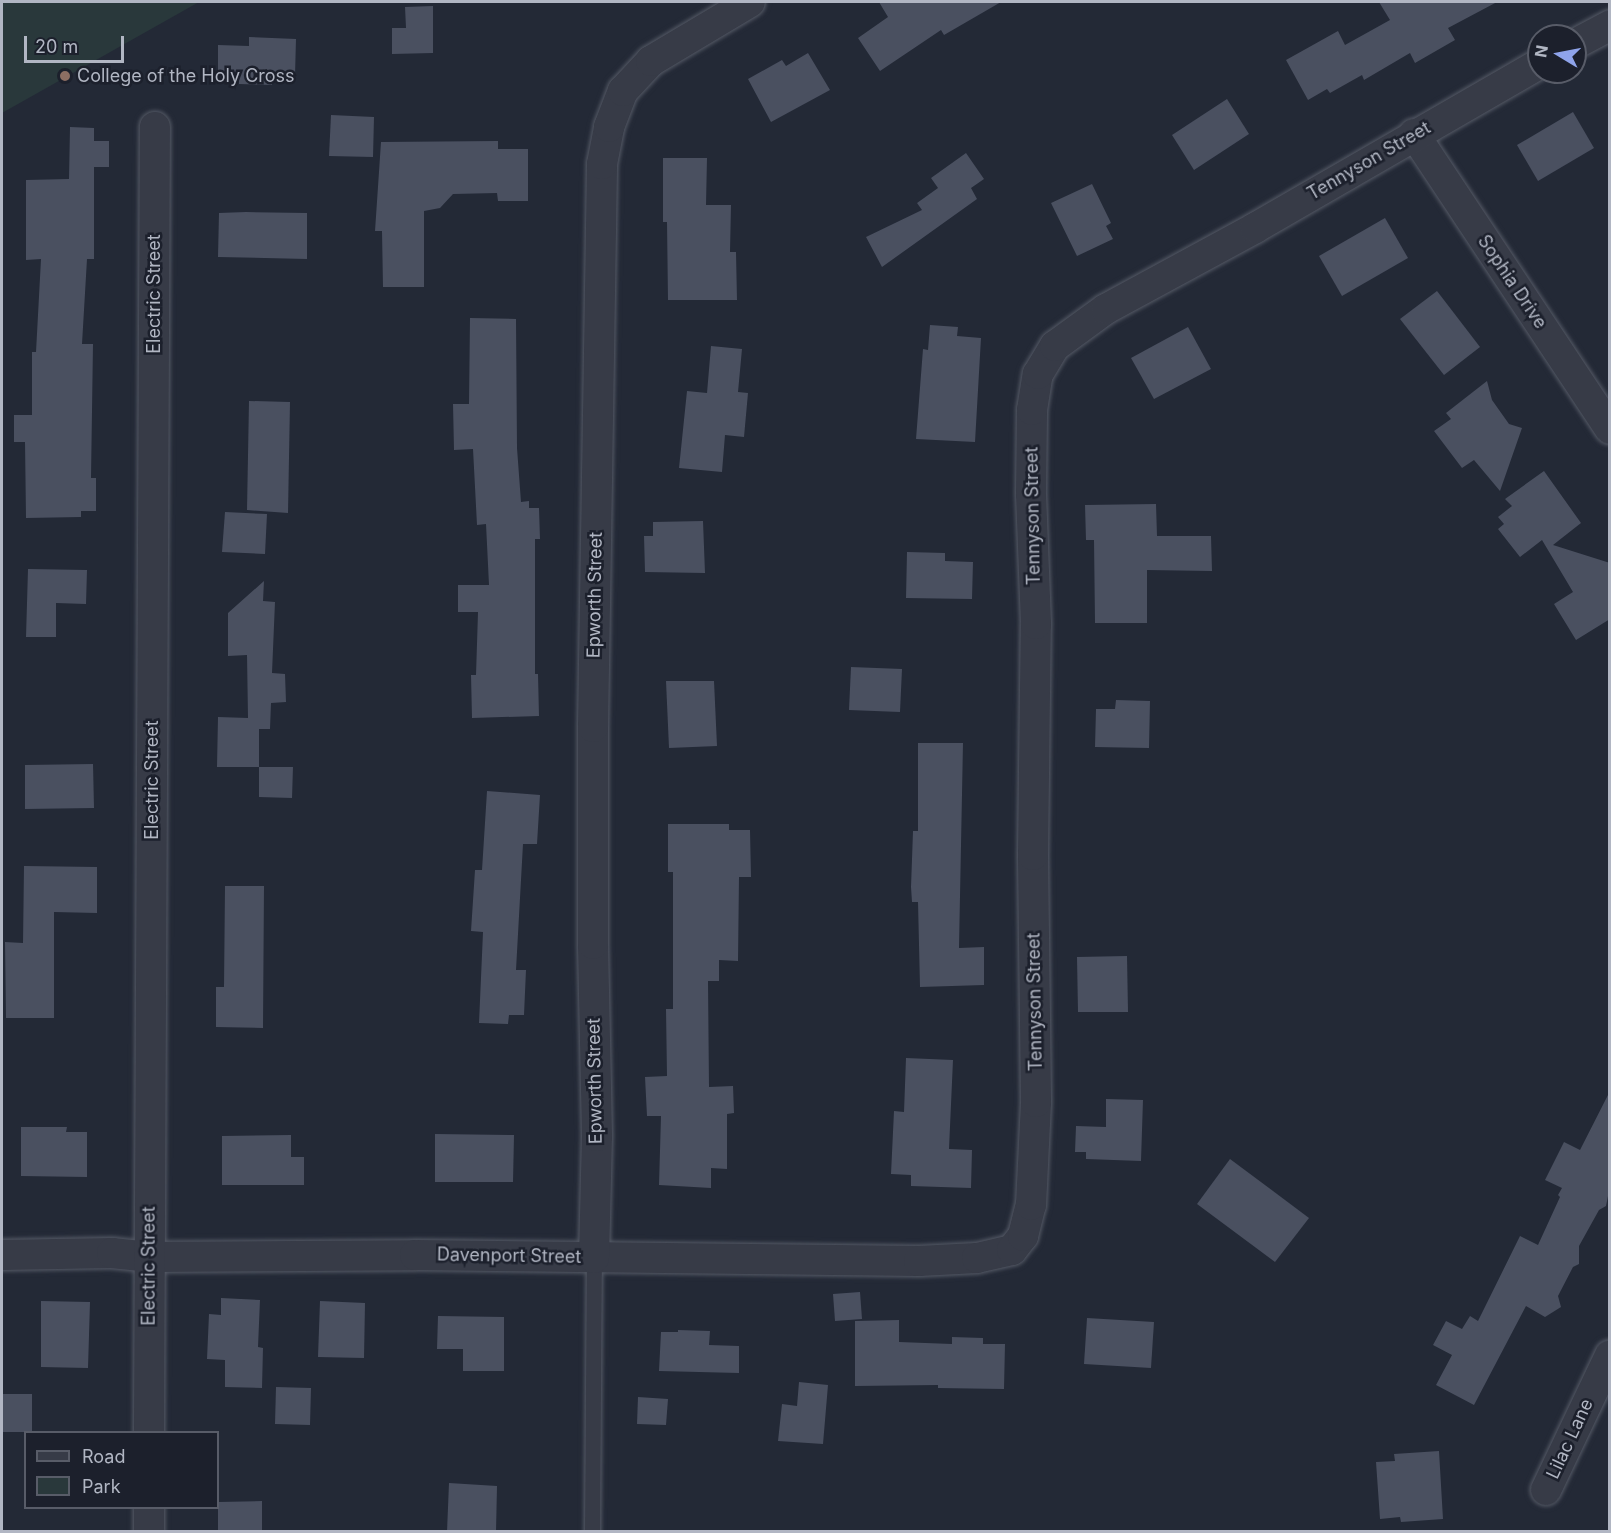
<!DOCTYPE html>
<style>
body{margin:0}
#map{position:relative;width:1611px;height:1533px;overflow:hidden;background:#232936;font-family:Inter,sans-serif}
div>[style]{position:absolute}
.green>*{inset:0;background:#29383b}
.building>*{inset:0;background:#4a5060}
.roads{filter:drop-shadow(0 0 2px #545965) drop-shadow(0 0 2px #545965)}
.service>*{height:15px;margin:-7.5px;padding:0 7.5px;transform-origin:7.5px;border-radius:7.5px;background:#373b47}
.minor>*{height:30px;margin:-15px;padding:0 15px;transform-origin:15px;border-radius:15px;background:#373b47}
.dots>*{width:16px;height:16px;translate:-50% -50%;box-sizing:border-box;border:3px solid #1c202c;border-radius:50%}
span{translate:-50% -50%;white-space:nowrap;text-align:center;line-height:1.15;-webkit-text-stroke:5px #1c202c;paint-order:stroke}
.poi-label{font-size:18px;color:#b1b6c3}
.left{translate:0 -50%;text-align:left}
.street-label{font-size:18px;color:#b1b6c3}
.frame{position:absolute;inset:0;border:3px solid #b1b6c3;pointer-events:none}
.legend{position:absolute;left:24px;top:1431px;width:195px;height:78px;box-sizing:border-box;background:#1c202c;border:2px solid #585c68;margin:0;padding:8px 10px;list-style:none;font-size:18px;color:#b1b6c3}
.legend li{display:flex;align-items:center;gap:12px;height:30px}
.legend b{width:30px;border:2px solid #585c68}
.north{position:absolute;left:1527px;top:24px;width:60px;height:60px;box-sizing:border-box;background:#1c202c;border:2px solid #585c68;border-radius:50%;rotate:280deg;font-size:16px;font-weight:700;line-height:24px;text-align:center;color:#b1b6c3}
.north::after{content:'';display:block;margin:auto;width:21px;height:27px;background:#8fa4eb;clip-path:polygon(50% 0,100% 100%,50% 72%,0 100%)}
.scale{position:absolute;left:24px;top:36px;width:100px;height:27px;box-sizing:border-box;border:3px solid #b1b6c3;border-top:0;padding-left:8px;font-size:18px;line-height:21px;white-space:nowrap;color:#b1b6c3;-webkit-text-stroke:4px #1c202c;paint-order:stroke}
</style>
<div id="map">
<div class="green">
<i style="clip-path:polygon(2px 2px,199px 2px,2px 113px)"></i>
</div>
<div class="building">
<i style="clip-path:polygon(879px 2px,1001px 2px,944px 35px,941px 30px,880px 71px,858px 38px,888px 17px)"></i>
<i style="clip-path:polygon(1379px 2px,1497px 2px,1448px 28px,1455px 40px,1415px 63px,1410px 53px,1364px 80px,1362px 75px,1330px 93px,1327px 89px,1308px 100px,1286px 60px,1338px 31px,1345px 45px,1390px 20px)"></i>
<i style="clip-path:polygon(433px 6px,433px 53px,392px 54px,392px 28px,406px 28px,405px 7px)"></i>
<i style="clip-path:polygon(249px 37px,296px 39px,295px 76px,273px 76px,272px 85px,239px 84px,239px 77px,218px 76px,218px 45px,249px 46px)"></i>
<i style="clip-path:polygon(808px 53px,830px 90px,771px 122px,748px 79px,782px 60px,786px 66px)"></i>
<i style="clip-path:polygon(1227px 99px,1249px 134px,1194px 170px,1172px 135px)"></i>
<i style="clip-path:polygon(1573px 112px,1594px 148px,1538px 181px,1517px 145px)"></i>
<i style="clip-path:polygon(331px 115px,374px 117px,373px 157px,329px 156px)"></i>
<i style="clip-path:polygon(70px 127px,94px 128px,94px 141px,109px 141px,109px 167px,94px 167px,94px 259px,87px 259px,82px 344px,93px 344px,91px 478px,96px 478px,96px 511px,81px 511px,81px 517px,26px 518px,25px 442px,14px 442px,14px 415px,32px 415px,32px 352px,36px 352px,41px 259px,26px 260px,26px 180px,69px 179px)"></i>
<i style="clip-path:polygon(498px 141px,498px 149px,528px 149px,528px 201px,498px 201px,497px 193px,453px 194px,440px 208px,424px 211px,424px 287px,383px 287px,382px 231px,375px 231px,381px 142px)"></i>
<i style="clip-path:polygon(966px 153px,984px 179px,971px 188px,977px 199px,882px 267px,866px 237px,922px 210px,917px 203px,938px 188px,931px 178px)"></i>
<i style="clip-path:polygon(663px 158px,707px 158px,706px 205px,731px 205px,730px 252px,736px 252px,737px 300px,668px 300px,667px 222px,663px 222px)"></i>
<i style="clip-path:polygon(1092px 184px,1111px 223px,1106px 226px,1113px 239px,1077px 256px,1051px 203px)"></i>
<i style="clip-path:polygon(246px 212px,307px 213px,307px 259px,218px 257px,219px 213px)"></i>
<i style="clip-path:polygon(1385px 218px,1408px 258px,1342px 296px,1319px 256px)"></i>
<i style="clip-path:polygon(1437px 291px,1480px 347px,1444px 375px,1400px 319px)"></i>
<i style="clip-path:polygon(470px 318px,516px 319px,517px 448px,521px 502px,529px 501px,529px 508px,539px 508px,540px 539px,535px 539px,535px 674px,538px 674px,539px 716px,472px 718px,471px 675px,476px 675px,478px 612px,458px 612px,458px 585px,489px 585px,486px 524px,477px 525px,473px 449px,454px 450px,453px 404px,469px 404px)"></i>
<i style="clip-path:polygon(930px 325px,958px 327px,957px 336px,981px 338px,975px 442px,916px 439px,923px 349px,928px 350px)"></i>
<i style="clip-path:polygon(1188px 327px,1211px 369px,1154px 399px,1131px 358px)"></i>
<i style="clip-path:polygon(711px 346px,742px 349px,738px 392px,748px 393px,744px 437px,725px 435px,722px 472px,679px 468px,687px 391px,707px 393px)"></i>
<i style="clip-path:polygon(1487px 381px,1492px 400px,1509px 424px,1522px 428px,1500px 491px,1474px 460px,1462px 468px,1434px 431px,1451px 419px,1446px 413px)"></i>
<i style="clip-path:polygon(249px 401px,290px 402px,288px 513px,247px 510px)"></i>
<i style="clip-path:polygon(1544px 471px,1581px 523px,1553px 545px,1610px 563px,1610px 619px,1576px 640px,1554px 604px,1573px 592px,1542px 540px,1520px 557px,1498px 529px,1504px 524px,1498px 517px,1512px 506px,1505px 499px)"></i>
<i style="clip-path:polygon(1156px 504px,1157px 536px,1211px 536px,1212px 571px,1147px 570px,1147px 623px,1095px 623px,1094px 540px,1086px 540px,1085px 505px)"></i>
<i style="clip-path:polygon(225px 512px,267px 514px,265px 554px,222px 552px)"></i>
<i style="clip-path:polygon(703px 521px,705px 573px,645px 572px,644px 536px,653px 536px,653px 522px)"></i>
<i style="clip-path:polygon(907px 552px,945px 553px,945px 561px,973px 562px,972px 599px,906px 598px)"></i>
<i style="clip-path:polygon(28px 569px,87px 570px,86px 604px,56px 603px,56px 637px,26px 637px)"></i>
<i style="clip-path:polygon(264px 581px,263px 601px,275px 602px,272px 673px,285px 674px,286px 702px,271px 703px,270px 729px,259px 729px,259px 767px,217px 767px,218px 717px,248px 718px,247px 655px,228px 656px,228px 613px)"></i>
<i style="clip-path:polygon(851px 667px,902px 669px,900px 712px,849px 710px)"></i>
<i style="clip-path:polygon(666px 681px,714px 681px,717px 746px,669px 748px)"></i>
<i style="clip-path:polygon(1116px 700px,1150px 701px,1149px 748px,1095px 747px,1096px 709px,1115px 709px)"></i>
<i style="clip-path:polygon(918px 743px,963px 743px,959px 948px,984px 947px,984px 985px,920px 987px,918px 902px,912px 902px,911px 887px,913px 831px,918px 831px)"></i>
<i style="clip-path:polygon(93px 764px,94px 808px,25px 809px,25px 765px)"></i>
<i style="clip-path:polygon(259px 767px,293px 767px,292px 798px,259px 797px)"></i>
<i style="clip-path:polygon(487px 791px,540px 795px,537px 844px,523px 844px,516px 970px,526px 970px,524px 1015px,509px 1015px,508px 1024px,479px 1023px,483px 932px,471px 931px,475px 870px,482px 870px)"></i>
<i style="clip-path:polygon(668px 824px,729px 824px,729px 830px,750px 830px,751px 877px,739px 877px,738px 961px,719px 960px,719px 981px,708px 981px,709px 1087px,733px 1086px,734px 1113px,727px 1114px,727px 1169px,711px 1168px,711px 1188px,659px 1185px,661px 1116px,647px 1116px,645px 1077px,667px 1076px,666px 1009px,673px 1009px,673px 872px,668px 872px)"></i>
<i style="clip-path:polygon(24px 866px,97px 867px,97px 913px,54px 912px,54px 1018px,6px 1018px,5px 942px,23px 943px)"></i>
<i style="clip-path:polygon(225px 886px,264px 886px,263px 1028px,216px 1027px,216px 987px,224px 987px)"></i>
<i style="clip-path:polygon(1127px 956px,1128px 1012px,1078px 1012px,1077px 957px)"></i>
<i style="clip-path:polygon(906px 1058px,953px 1060px,949px 1149px,972px 1150px,971px 1188px,911px 1186px,911px 1175px,891px 1174px,894px 1111px,904px 1112px)"></i>
<i style="clip-path:polygon(1610px 1091px,1610px 1186px,1606px 1206px,1599px 1210px,1579px 1246px,1579px 1264px,1573px 1267px,1558px 1296px,1561px 1307px,1545px 1317px,1526px 1306px,1474px 1405px,1436px 1385px,1452px 1355px,1433px 1345px,1446px 1321px,1462px 1329px,1470px 1316px,1478px 1321px,1520px 1236px,1538px 1245px,1560px 1197px,1558px 1195px,1562px 1188px,1545px 1180px,1564px 1142px,1580px 1150px)"></i>
<i style="clip-path:polygon(1106px 1099px,1143px 1100px,1141px 1161px,1086px 1159px,1086px 1152px,1075px 1152px,1076px 1126px,1106px 1127px)"></i>
<i style="clip-path:polygon(21px 1127px,67px 1127px,66px 1132px,87px 1132px,87px 1177px,21px 1176px)"></i>
<i style="clip-path:polygon(435px 1134px,514px 1135px,513px 1182px,435px 1182px)"></i>
<i style="clip-path:polygon(291px 1135px,291px 1157px,304px 1157px,304px 1185px,222px 1185px,222px 1136px)"></i>
<i style="clip-path:polygon(1230px 1159px,1309px 1218px,1275px 1262px,1197px 1204px)"></i>
<i style="clip-path:polygon(860px 1292px,862px 1319px,835px 1321px,833px 1294px)"></i>
<i style="clip-path:polygon(221px 1298px,260px 1300px,258px 1347px,263px 1348px,262px 1388px,225px 1387px,225px 1360px,207px 1359px,209px 1314px,221px 1315px)"></i>
<i style="clip-path:polygon(41px 1301px,90px 1302px,88px 1368px,41px 1367px)"></i>
<i style="clip-path:polygon(320px 1301px,365px 1303px,364px 1358px,318px 1357px)"></i>
<i style="clip-path:polygon(438px 1316px,504px 1317px,504px 1371px,463px 1371px,463px 1349px,437px 1349px)"></i>
<i style="clip-path:polygon(1087px 1318px,1154px 1322px,1151px 1368px,1084px 1364px)"></i>
<i style="clip-path:polygon(899px 1320px,899px 1342px,952px 1344px,952px 1337px,983px 1338px,983px 1344px,1005px 1344px,1004px 1389px,938px 1388px,938px 1385px,855px 1386px,855px 1321px)"></i>
<i style="clip-path:polygon(678px 1330px,710px 1331px,709px 1345px,739px 1346px,739px 1373px,659px 1371px,661px 1332px,678px 1332px)"></i>
<i style="clip-path:polygon(799px 1382px,828px 1385px,823px 1444px,778px 1441px,782px 1404px,797px 1406px)"></i>
<i style="clip-path:polygon(276px 1387px,311px 1388px,310px 1425px,275px 1424px)"></i>
<i style="clip-path:polygon(2px 1394px,32px 1394px,32px 1432px,2px 1432px)"></i>
<i style="clip-path:polygon(638px 1397px,668px 1399px,666px 1425px,637px 1424px)"></i>
<i style="clip-path:polygon(1439px 1451px,1443px 1519px,1401px 1522px,1400px 1517px,1380px 1519px,1376px 1462px,1395px 1461px,1394px 1454px)"></i>
<i style="clip-path:polygon(449px 1483px,497px 1486px,496px 1532px,447px 1532px)"></i>
<i style="clip-path:polygon(262px 1501px,262px 1532px,218px 1532px,218px 1502px)"></i>
</div>
<div class="roads">
<div class="service">
<i style="left:592px;top:1532px;width:274px;rotate:-89.6deg"></i>
</div>
<div class="minor">
<i style="left:1575px;top:44px;width:40px;rotate:-28deg"></i>
<i style="left:1414px;top:134px;width:354px;rotate:56.4deg"></i>
<i style="left:2px;top:1255px;width:110px;rotate:-1deg"></i>
<i style="left:112px;top:1253px;width:37px;rotate:6deg"></i>
<i style="left:149px;top:1257px;width:266px;rotate:-0.4deg"></i>
<i style="left:415px;top:1255px;width:504px;rotate:0.68deg"></i>
<i style="left:919px;top:1261px;width:58px;rotate:-3deg"></i>
<i style="left:977px;top:1258px;width:36px;rotate:-13deg"></i>
<i style="left:1012px;top:1250px;width:18px;rotate:-52deg"></i>
<i style="left:1023px;top:1236px;width:32px;rotate:-76deg"></i>
<i style="left:1031px;top:1205px;width:103px;rotate:-87.2deg"></i>
<i style="left:1036px;top:1102px;width:247px;rotate:-90.7deg"></i>
<i style="left:1033px;top:855px;width:231px;rotate:-89.3deg"></i>
<i style="left:1036px;top:624px;width:130px;rotate:-92.2deg"></i>
<i style="left:1031px;top:494px;width:84px;rotate:-89.3deg"></i>
<i style="left:1032px;top:410px;width:36px;rotate:-81deg"></i>
<i style="left:1038px;top:374px;width:33px;rotate:-59deg"></i>
<i style="left:1055px;top:346px;width:63px;rotate:-36deg"></i>
<i style="left:1106px;top:309px;width:170px;rotate:-28.5deg"></i>
<i style="left:1255px;top:228px;width:328px;rotate:-30deg"></i>
<i style="left:594px;top:1258px;width:122px;rotate:-88.6deg"></i>
<i style="left:597px;top:1136px;width:192px;rotate:-91.2deg"></i>
<i style="left:593px;top:944px;width:217px;rotate:-90deg"></i>
<i style="left:593px;top:727px;width:563px;rotate:-89.08deg"></i>
<i style="left:602px;top:164px;width:38px;rotate:-79deg"></i>
<i style="left:609px;top:127px;width:39px;rotate:-69deg"></i>
<i style="left:623px;top:91px;width:41px;rotate:-47deg"></i>
<i style="left:651px;top:61px;width:115px;rotate:-30.8deg"></i>
<i style="left:149px;top:1432px;width:1305px;rotate:-89.74deg"></i>
<i style="left:1546px;top:1490px;width:149px;rotate:-64.6deg"></i>
<i style="left:149px;top:1508px;width:24px;rotate:90deg"></i>
</div>
</div>
<div class="dots">
<i style="left:65px;top:76px;background:#8d6e63"></i>
</div>
<div class="poi-label">
<span class="left" style="left:77px;top:76px">College of the Holy Cross</span>
</div>
<div class="street-label">
<span style="left:1369px;top:161px;rotate:-30deg">Tennyson Street</span>
<span style="left:1512px;top:282px;rotate:56deg">Sophia Drive</span>
<span style="left:154px;top:294px;rotate:-90deg">Electric Street</span>
<span style="left:1033px;top:516px;rotate:-91deg">Tennyson Street</span>
<span style="left:595px;top:595px;rotate:-89deg">Epworth Street</span>
<span style="left:152px;top:780px;rotate:-90deg">Electric Street</span>
<span style="left:1035px;top:1002px;rotate:-91deg">Tennyson Street</span>
<span style="left:595px;top:1081px;rotate:-91deg">Epworth Street</span>
<span style="left:509px;top:1256px;rotate:1deg">Davenport Street</span>
<span style="left:149px;top:1266px;rotate:-90deg">Electric Street</span>
<span style="left:1570px;top:1439px;rotate:-65deg">Lilac Lane</span>
</div>
<div class="frame"></div>
<ul class="legend">
<li><b style="height:8px;background:#373b47"></b>Road</li>
<li><b style="height:16px;background:#29383b"></b>Park</li>
</ul>
<div class="north">N</div>
<div class="scale">20 m</div>
</div>
